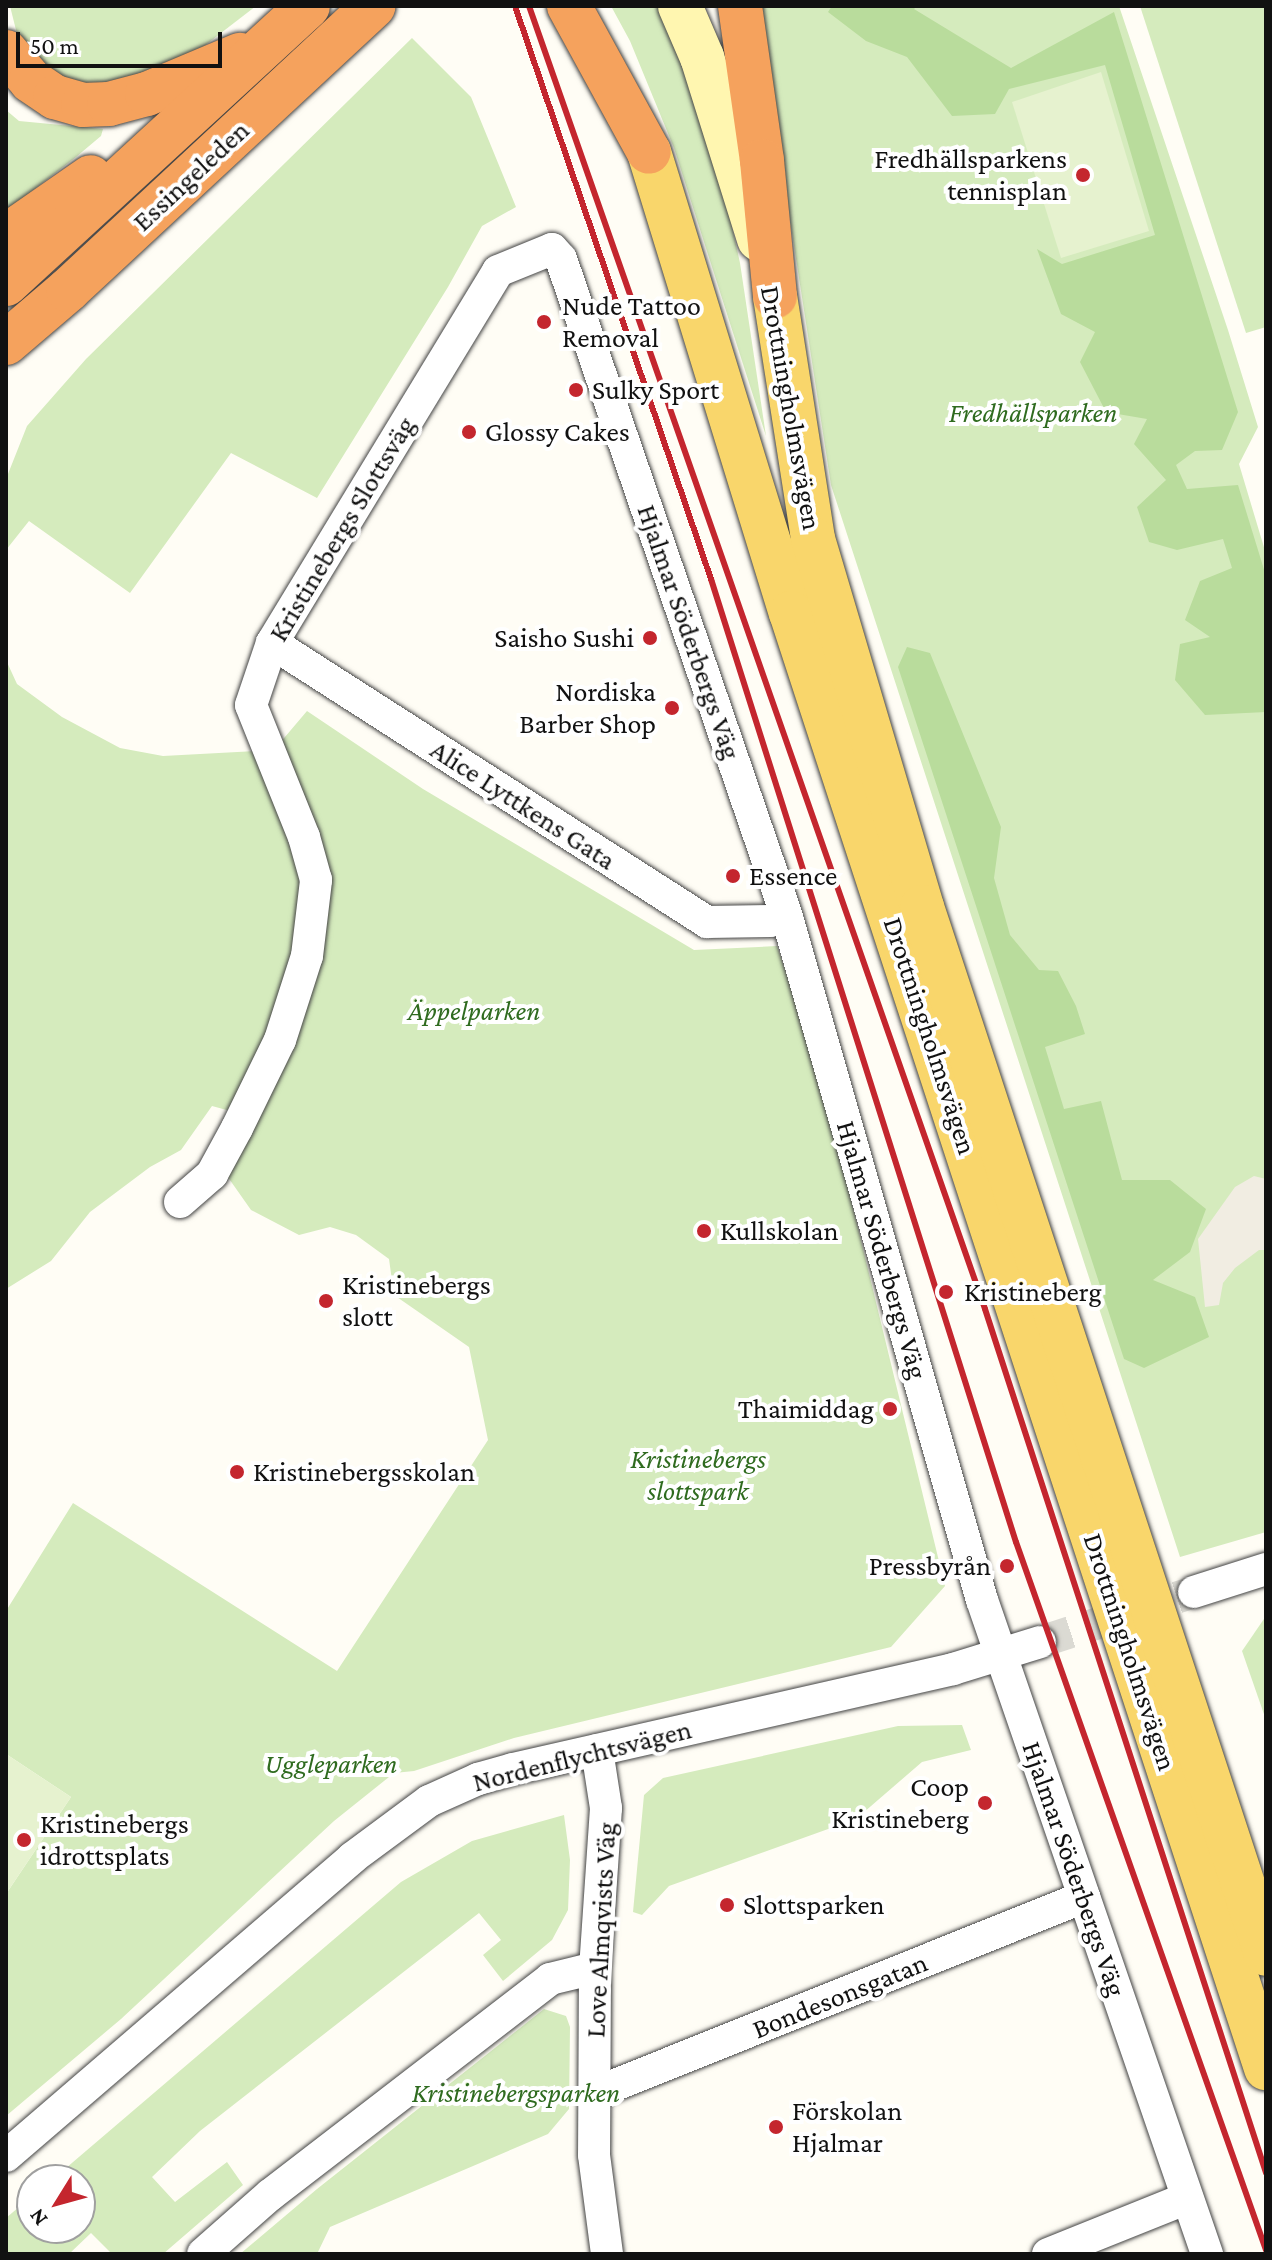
<!DOCTYPE html>
<meta charset="utf-8">
<style>
body{margin:0}
#map{position:relative;width:1272px;height:2260px;overflow:hidden;background:#fffdf5;font-family:"Crimson Pro",serif}
div>[style]{position:absolute}
.green>*{inset:0;background:#d5ebbd}
.forest>*{inset:0;background:#b9dc9c}
.pitch>*{inset:0;background:#e6f2cf}
.plaza>*{inset:0;background:#f1ede2}
.street-tunnel>*{height:32px;margin-top:-16px;transform-origin:0;background:repeating-linear-gradient(90deg,#dbdad3 0 32px,transparent 0 48px)}
.roads{filter:drop-shadow(0 0 2px #444) drop-shadow(0 0 2px #444)}
.street>*{height:32px;margin:-16px;padding:0 16px;transform-origin:16px;border-radius:16px;background:#fff}
.secondary>*{height:44px;margin:-22px;padding:0 22px;transform-origin:22px;border-radius:22px;background:#fff6b0}
.primary>*{height:44px;margin:-22px;padding:0 22px;transform-origin:22px;border-radius:22px;background:#f9d66b}
.highway>*{height:44px;margin:-22px;padding:0 22px;transform-origin:22px;border-radius:22px;background:#f5a25d}
.rail>*{height:6px;margin:-3px;padding:0 3px;transform-origin:3px;border-radius:3px;background:#c4262e}
.dots>*{width:22px;height:22px;translate:-50% -50%;box-sizing:border-box;border:4px solid #fff;border-radius:50%}
span{translate:-50% -50%;white-space:nowrap;text-align:center;line-height:1.15;-webkit-text-stroke:8px #fff;paint-order:stroke}
.poi-label{font-size:28px;color:#111}
.right{translate:-100% -50%;text-align:right}
.left{translate:0 -50%;text-align:left}
.street-label{font-size:28px;color:#111}
.park-label{font-size:28px;color:#2f6b1f;font-style:italic}
.frame{position:absolute;inset:0;border:8px solid #111;pointer-events:none}
.north{position:absolute;left:16px;top:2164px;width:80px;height:80px;box-sizing:border-box;background:#fff;border:2px solid #a0a0a0;border-radius:50%;rotate:233deg;font-size:22px;font-weight:700;line-height:32px;text-align:center;color:#111}
.north::after{content:'';display:block;margin:auto;width:28px;height:36px;background:#c4262e;clip-path:polygon(50% 0,100% 100%,50% 72%,0 100%)}
.scale{position:absolute;left:16px;top:32px;width:206px;height:36px;box-sizing:border-box;border:4px solid #111;border-top:0;padding-left:10px;font-size:24px;line-height:28px;white-space:nowrap;color:#111;-webkit-text-stroke:6px #fff;paint-order:stroke}
</style>
<div id="map">
<div class="green">
<i style="clip-path:polygon(10px 6px,256px 6px,186px 60px,136px 82px,81px 83px,53px 75px,17px 34px)"></i>
<i style="clip-path:polygon(611px 6px,659px 6px,673px 40px,722px 181px,740px 263px,766px 436px,674px 148px,630px 41px)"></i>
<i style="clip-path:polygon(761px 6px,1119px 6px,1228px 330px,1258px 427px,1239px 464px,1266px 554px,1266px 1532px,1180px 1557px,831px 485px,774px 116px)"></i>
<i style="clip-path:polygon(1140px 6px,1266px 6px,1266px 327px,1246px 333px)"></i>
<i style="clip-path:polygon(412px 38px,471px 97px,516px 207px,482px 226px,448px 287px,317px 498px,231px 453px,130px 593px,29px 521px,6px 550px,6px 479px,27px 426px,86px 359px)"></i>
<i style="clip-path:polygon(6px 110px,19px 121px,103px 129px,101px 136px,76px 157px,6px 211px)"></i>
<i style="clip-path:polygon(6px 660px,17px 684px,62px 717px,120px 748px,163px 756px,257px 751px,303px 885px,297px 952px,273px 1027px,234px 1112px,212px 1106px,181px 1150px,150px 1167px,90px 1212px,51px 1261px,6px 1289px)"></i>
<i style="clip-path:polygon(307px 711px,423px 789px,694px 950px,777px 946px,821px 1076px,945px 1586px,891px 1647px,514px 1738px,414px 1771px,394px 1773px,334px 1821px,121px 2019px,6px 2116px,6px 1894px,71px 1797px,6px 1754px,6px 1611px,73px 1503px,337px 1671px,488px 1440px,469px 1347px,394px 1295px,389px 1259px,356px 1235px,330px 1227px,299px 1235px,251px 1210px,225px 1173px,257px 1123px,288px 1057px,322px 953px,279px 744px)"></i>
<i style="clip-path:polygon(1266px 1616px,1266px 1720px,1242px 1651px)"></i>
<i style="clip-path:polygon(962px 1725px,971px 1750px,922px 1762px,856px 1819px,669px 1886px,642px 1915px,633px 1912px,644px 1795px,663px 1778px,898px 1726px)"></i>
<i style="clip-path:polygon(564px 1815px,570px 1860px,568px 1910px,552px 1940px,503px 1981px,483px 1955px,501px 1940px,479px 1913px,200px 2131px,152px 2177px,175px 2202px,227px 2162px,243px 2185px,163px 2254px,112px 2254px,91px 2233px,69px 2254px,6px 2254px,6px 2218px,32px 2196px,32px 2228px,80px 2228px,80px 2180px,52px 2180px,401px 1882px,472px 1841px)"></i>
<i style="clip-path:polygon(544px 2009px,566px 2016px,570px 2027px,569px 2109px,548px 2134px,330px 2227px,317px 2254px,240px 2254px,317px 2189px)"></i>
</div>
<div class="forest">
<i style="clip-path:polygon(832px 6px,917px 6px,914px 9px,1011px 68px,1114px 12px,1238px 412px,1222px 450px,1195px 451px,1176px 465px,1187px 489px,1238px 485px,1266px 576px,1266px 712px,1205px 715px,1175px 680px,1180px 644px,1210px 637px,1185px 620px,1200px 581px,1232px 568px,1223px 539px,1177px 550px,1149px 542px,1137px 507px,1166px 480px,1134px 444px,1147px 419px,1106px 412px,1080px 362px,1095px 332px,1061px 314px,1037px 249px,1062px 264px,1155px 235px,1105px 65px,1009px 89px,995px 114px,952px 116px,907px 57px,866px 41px,828px 12px)"></i>
<i style="clip-path:polygon(907px 647px,930px 653px,1001px 827px,994px 878px,1010px 935px,1039px 970px,1058px 971px,1076px 1006px,1085px 1034px,1045px 1047px,1064px 1109px,1101px 1101px,1122px 1180px,1170px 1180px,1206px 1209px,1190px 1252px,1153px 1280px,1195px 1297px,1209px 1337px,1144px 1368px,1124px 1359px,898px 667px)"></i>
</div>
<div class="pitch">
<i style="clip-path:polygon(1101px 72px,1149px 231px,1061px 258px,1012px 102px)"></i>
<i style="clip-path:polygon(6px 1754px,71px 1797px,6px 1894px)"></i>
</div>
<div class="plaza">
<i style="clip-path:polygon(1254px 1176px,1266px 1179px,1266px 1250px,1259px 1250px,1235px 1268px,1223px 1283px,1219px 1305px,1205px 1307px,1198px 1239px,1235px 1187px)"></i>
</div>
<div class="street-tunnel">
<i style="left:1040px;top:1642px;width:162px;rotate:-18deg"></i>
</div>
<div class="roads">
<div class="street">
<i style="left:272px;top:643px;width:517px;rotate:32.68deg"></i>
<i style="left:707px;top:922px;width:63px;rotate:-0.9deg"></i>
<i style="left:770px;top:921px;width:17px;rotate:-13deg"></i>
<i style="left:180px;top:1202px;width:43px;rotate:-41.2deg"></i>
<i style="left:212px;top:1174px;width:52px;rotate:-61.5deg"></i>
<i style="left:237px;top:1128px;width:98px;rotate:-64deg"></i>
<i style="left:280px;top:1040px;width:88px;rotate:-72.2deg"></i>
<i style="left:307px;top:956px;width:77px;rotate:-83.2deg"></i>
<i style="left:316px;top:880px;width:45px;rotate:-105.6deg"></i>
<i style="left:304px;top:837px;width:142px;rotate:-111.9deg"></i>
<i style="left:251px;top:705px;width:65px;rotate:-71.3deg"></i>
<i style="left:272px;top:643px;width:435px;rotate:-58.7deg"></i>
<i style="left:498px;top:271px;width:58px;rotate:-22.2deg"></i>
<i style="left:552px;top:249px;width:13px;rotate:48deg"></i>
<i style="left:561px;top:259px;width:696px;rotate:71.04deg"></i>
<i style="left:787px;top:917px;width:710px;rotate:74.07deg"></i>
<i style="left:982px;top:1600px;width:692px;rotate:71.01deg"></i>
<i style="left:1194px;top:1592px;width:76px;rotate:-17.7deg"></i>
<i style="left:597px;top:1750px;width:59px;rotate:81.2deg"></i>
<i style="left:606px;top:1808px;width:160px;rotate:93.9deg"></i>
<i style="left:595px;top:1968px;width:187px;rotate:90.3deg"></i>
<i style="left:594px;top:2155px;width:100px;rotate:82.5deg"></i>
<i style="left:595px;top:2093px;width:527px;rotate:-21.84deg"></i>
<i style="left:6px;top:2156px;width:457px;rotate:-40.7deg"></i>
<i style="left:352px;top:1858px;width:96px;rotate:-36.5deg"></i>
<i style="left:429px;top:1801px;width:54px;rotate:-24.2deg"></i>
<i style="left:478px;top:1779px;width:36px;rotate:-16deg"></i>
<i style="left:513px;top:1769px;width:451px;rotate:-12.8deg"></i>
<i style="left:953px;top:1669px;width:91px;rotate:-17.2deg"></i>
<i style="left:203px;top:2254px;width:89px;rotate:-41.4deg"></i>
<i style="left:270px;top:2195px;width:354px;rotate:-37.6deg"></i>
<i style="left:550px;top:1979px;width:46px;rotate:-13.7deg"></i>
<i style="left:1048px;top:2254px;width:150px;rotate:-21.9deg"></i>
</div>
<div class="secondary">
<i style="left:680px;top:6px;width:56px;rotate:66.7deg"></i>
<i style="left:702px;top:57px;width:191px;rotate:72.6deg"></i>
</div>
<div class="primary">
<i style="left:649px;top:152px;width:482px;rotate:72.9deg"></i>
<i style="left:791px;top:613px;width:1531px;rotate:71.92deg"></i>
<i style="left:775px;top:296px;width:246px;rotate:81.1deg"></i>
<i style="left:813px;top:539px;width:384px;rotate:73.5deg"></i>
<i style="left:922px;top:907px;width:1102px;rotate:71.81deg"></i>
</div>
<div class="highway">
<i style="left:569px;top:6px;width:166px;rotate:61.3deg"></i>
<i style="left:740px;top:6px;width:157px;rotate:81.9deg"></i>
<i style="left:762px;top:161px;width:136px;rotate:84.5deg"></i>
<i style="left:6px;top:52px;width:38px;rotate:49deg"></i>
<i style="left:31px;top:81px;width:29px;rotate:34deg"></i>
<i style="left:55px;top:97px;width:29px;rotate:16deg"></i>
<i style="left:83px;top:105px;width:26px;rotate:-2deg"></i>
<i style="left:109px;top:104px;width:39px;rotate:-15deg"></i>
<i style="left:147px;top:94px;width:101px;rotate:-22.8deg"></i>
<i style="left:6px;top:236px;width:103px;rotate:-34.8deg"></i>
<i style="left:6px;top:284px;width:410px;rotate:-42.6deg"></i>
<i style="left:6px;top:343px;width:82px;rotate:-40.5deg"></i>
<i style="left:68px;top:290px;width:417px;rotate:-42.9deg"></i>
</div>
</div>
<div class="rail">
<i style="left:515px;top:6px;width:606px;rotate:71.12deg"></i>
<i style="left:711px;top:579px;width:1010px;rotate:72.43deg"></i>
<i style="left:1016px;top:1542px;width:751px;rotate:70.55deg"></i>
<i style="left:529px;top:6px;width:1380px;rotate:70.71deg"></i>
<i style="left:985px;top:1309px;width:909px;rotate:71.98deg"></i>
</div>
<div class="dots">
<i style="left:1083px;top:175px;background:#c4262e"></i>
<i style="left:544px;top:322px;background:#c4262e"></i>
<i style="left:576px;top:390px;background:#c4262e"></i>
<i style="left:469px;top:432px;background:#c4262e"></i>
<i style="left:650px;top:638px;background:#c4262e"></i>
<i style="left:672px;top:708px;background:#c4262e"></i>
<i style="left:733px;top:876px;background:#c4262e"></i>
<i style="left:704px;top:1231px;background:#c4262e"></i>
<i style="left:946px;top:1292px;background:#c4262e"></i>
<i style="left:326px;top:1301px;background:#c4262e"></i>
<i style="left:890px;top:1409px;background:#c4262e"></i>
<i style="left:237px;top:1472px;background:#c4262e"></i>
<i style="left:1007px;top:1566px;background:#c4262e"></i>
<i style="left:985px;top:1803px;background:#c4262e"></i>
<i style="left:24px;top:1840px;background:#c4262e"></i>
<i style="left:727px;top:1905px;background:#c4262e"></i>
<i style="left:776px;top:2127px;background:#c4262e"></i>
</div>
<div class="poi-label">
<span class="right" style="left:1067px;top:175px">Fredhällsparkens<br>tennisplan</span>
<span class="left" style="left:562px;top:322px">Nude Tattoo<br>Removal</span>
<span class="left" style="left:592px;top:390px">Sulky Sport</span>
<span class="left" style="left:485px;top:432px">Glossy Cakes</span>
<span class="right" style="left:634px;top:638px">Saisho Sushi</span>
<span class="right" style="left:656px;top:708px">Nordiska<br>Barber Shop</span>
<span class="left" style="left:749px;top:876px">Essence</span>
<span class="left" style="left:720px;top:1231px">Kullskolan</span>
<span class="left" style="left:342px;top:1301px">Kristinebergs<br>slott</span>
<span class="left" style="left:964px;top:1292px">Kristineberg</span>
<span class="right" style="left:874px;top:1409px">Thaimiddag</span>
<span class="left" style="left:253px;top:1472px">Kristinebergsskolan</span>
<span class="right" style="left:991px;top:1566px">Pressbyrån</span>
<span class="right" style="left:969px;top:1803px">Coop<br>Kristineberg</span>
<span class="left" style="left:40px;top:1840px">Kristinebergs<br>idrottsplats</span>
<span class="left" style="left:743px;top:1905px">Slottsparken</span>
<span class="left" style="left:792px;top:2127px">Förskolan<br>Hjalmar</span>
</div>
<div class="street-label">
<span style="left:191px;top:176px;rotate:-43deg">Essingeleden</span>
<span style="left:791px;top:408px;rotate:80deg">Drottningholmsvägen</span>
<span style="left:342px;top:529px;rotate:-59deg">Kristinebergs Slottsväg</span>
<span style="left:689px;top:632px;rotate:71deg">Hjalmar Söderbergs Väg</span>
<span style="left:523px;top:805px;rotate:33deg">Alice Lyttkens Gata</span>
<span style="left:930px;top:1036px;rotate:72deg">Drottningholmsvägen</span>
<span style="left:882px;top:1250px;rotate:74deg">Hjalmar Söderbergs Väg</span>
<span style="left:1130px;top:1652px;rotate:72deg">Drottningholmsvägen</span>
<span style="left:582px;top:1756px;rotate:-14deg">Nordenflychtsvägen</span>
<span style="left:1074px;top:1869px;rotate:71deg">Hjalmar Söderbergs Väg</span>
<span style="left:601px;top:1930px;rotate:-87deg">Love Almqvists Väg</span>
<span style="left:840px;top:1996px;rotate:-22deg">Bondesonsgatan</span>
</div>
<div class="park-label">
<span style="left:1033px;top:413px">Fredhällsparken</span>
<span style="left:474px;top:1011px">Äppelparken</span>
<span style="left:698px;top:1475px">Kristinebergs<br>slottspark</span>
<span style="left:331px;top:1764px">Uggleparken</span>
<span style="left:516px;top:2093px">Kristinebergsparken</span>
</div>
<div class="frame"></div>
<div class="north">N</div>
<div class="scale">50 m</div>
</div>
